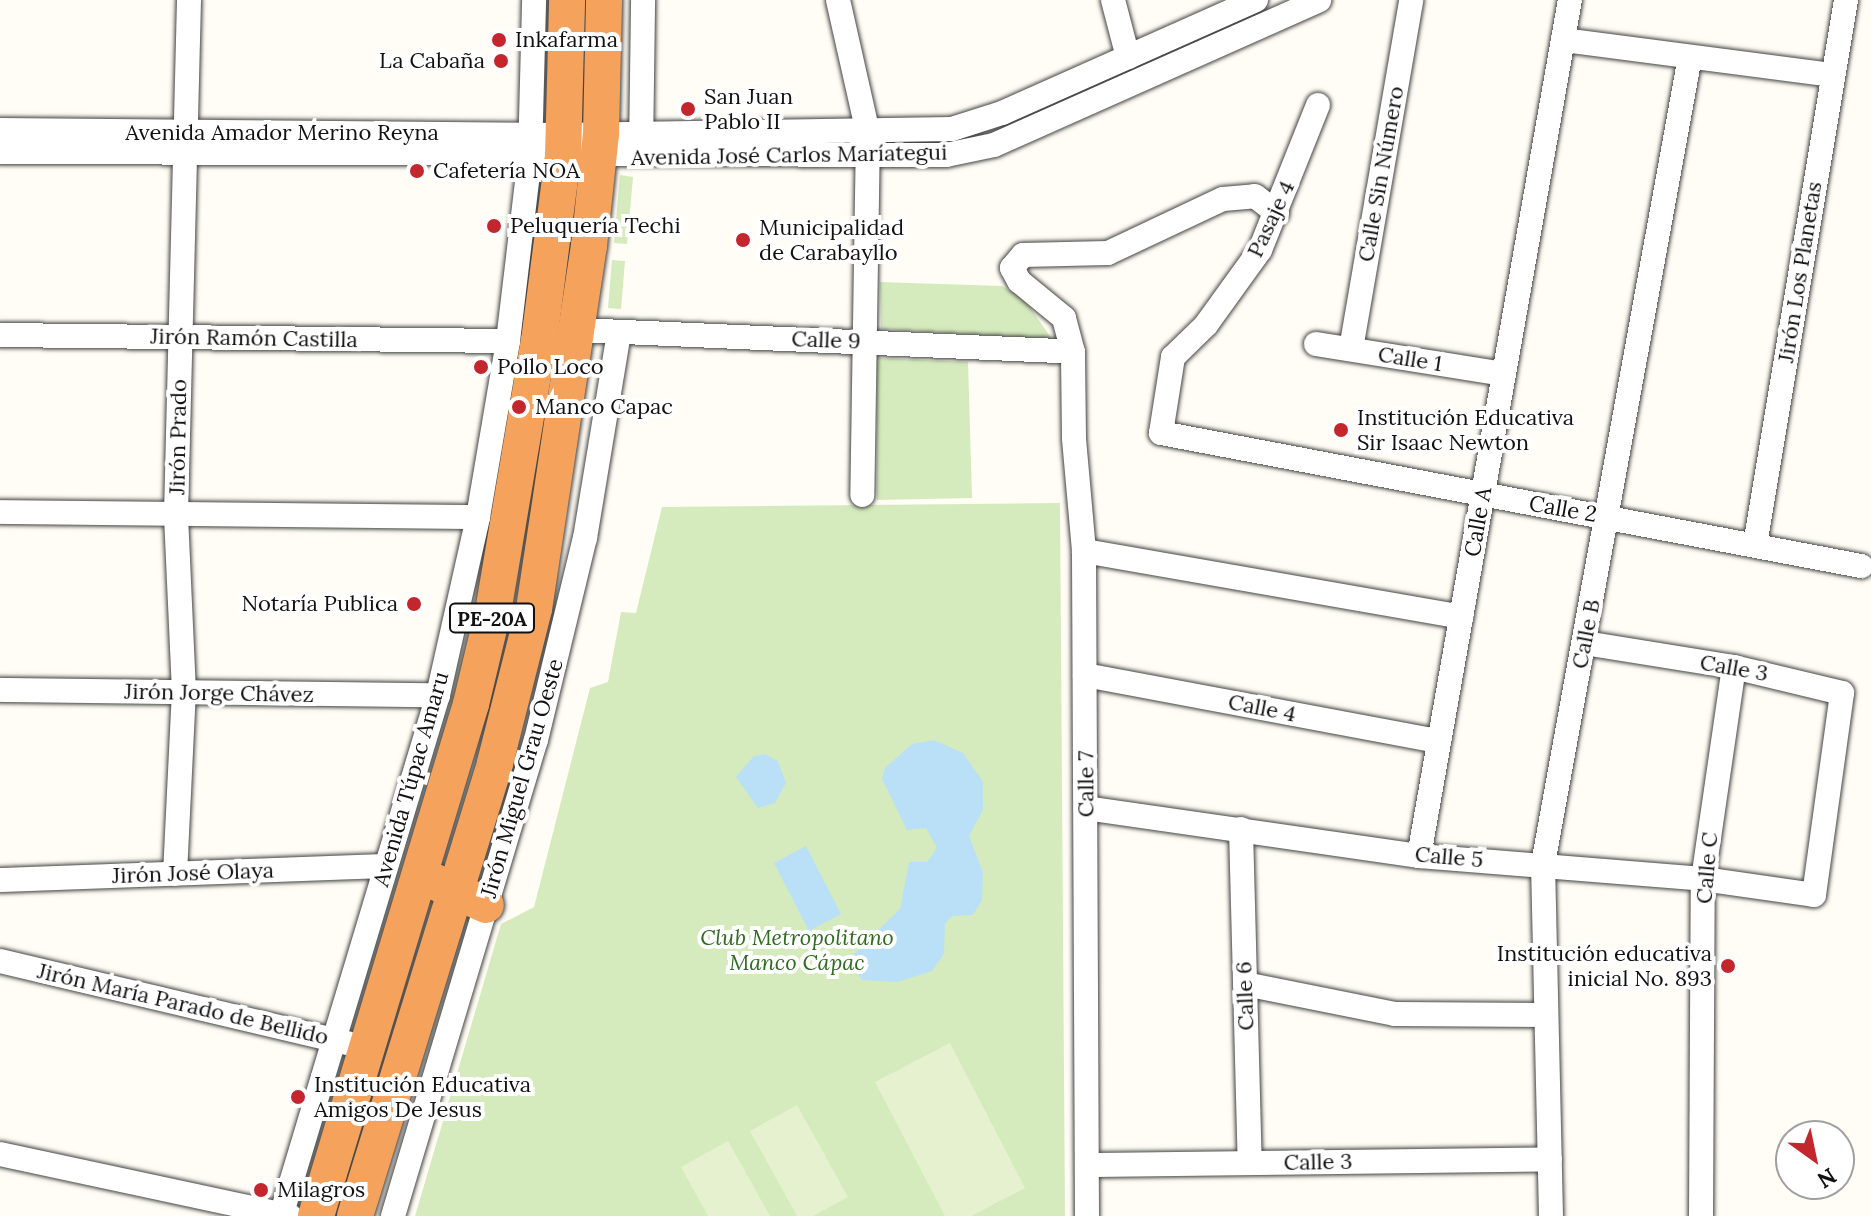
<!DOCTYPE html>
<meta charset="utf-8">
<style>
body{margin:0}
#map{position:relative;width:1871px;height:1216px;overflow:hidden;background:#fffdf5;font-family:Lora,serif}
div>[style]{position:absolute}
.green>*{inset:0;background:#d5ebbd}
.pitch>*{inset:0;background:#e6f2cf}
.water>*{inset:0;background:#b9e0f7}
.roads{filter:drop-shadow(0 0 2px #444) drop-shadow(0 0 2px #444)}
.minor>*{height:24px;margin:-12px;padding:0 12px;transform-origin:12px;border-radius:12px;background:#fff}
.highway>*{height:36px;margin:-18px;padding:0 18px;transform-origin:18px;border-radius:18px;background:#f5a25d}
.dots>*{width:22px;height:22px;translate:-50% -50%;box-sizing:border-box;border:4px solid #fff;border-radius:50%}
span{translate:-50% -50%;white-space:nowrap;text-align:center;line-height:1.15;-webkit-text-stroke:8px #fff;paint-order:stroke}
.shield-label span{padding:2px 6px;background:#fff;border:2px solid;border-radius:6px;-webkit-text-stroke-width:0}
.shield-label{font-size:20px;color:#111;font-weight:700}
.poi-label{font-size:22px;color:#111}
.left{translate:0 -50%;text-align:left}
.right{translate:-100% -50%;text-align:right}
.street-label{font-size:22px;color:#111}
.park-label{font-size:22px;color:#2f6b1f;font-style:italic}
.north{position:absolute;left:1775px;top:1120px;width:80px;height:80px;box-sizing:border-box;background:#fff;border:2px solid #a0a0a0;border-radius:50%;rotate:147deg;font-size:22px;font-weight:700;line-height:32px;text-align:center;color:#111}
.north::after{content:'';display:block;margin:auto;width:28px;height:36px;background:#c4262e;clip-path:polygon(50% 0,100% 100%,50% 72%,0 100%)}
</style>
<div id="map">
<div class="green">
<i style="clip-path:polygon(620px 175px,633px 177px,627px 244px,614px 243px)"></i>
<i style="clip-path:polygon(612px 260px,625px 261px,621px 309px,608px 308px)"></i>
<i style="clip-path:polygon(880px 282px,1002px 286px,1024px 299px,1052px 339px,881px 329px)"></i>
<i style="clip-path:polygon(877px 358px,968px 362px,972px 498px,877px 500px)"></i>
<i style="clip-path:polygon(1060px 503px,1065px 1216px,415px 1216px,501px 924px,534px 907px,590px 688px,608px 682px,621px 612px,636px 613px,662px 507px)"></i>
</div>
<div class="pitch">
<i style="clip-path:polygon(950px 1043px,1025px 1188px,971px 1216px,945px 1216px,875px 1082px)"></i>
<i style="clip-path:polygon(797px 1105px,848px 1197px,813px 1216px,797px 1216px,750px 1131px)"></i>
<i style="clip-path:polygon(728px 1141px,770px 1216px,708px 1216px,681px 1167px)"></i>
</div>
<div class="water">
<i style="clip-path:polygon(934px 740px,963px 753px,983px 782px,983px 810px,969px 836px,983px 872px,982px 900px,973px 915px,953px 916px,945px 923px,944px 954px,932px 971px,898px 982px,862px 980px,854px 969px,854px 954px,900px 909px,909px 862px,927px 862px,937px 848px,926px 828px,907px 830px,882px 779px,885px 768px,912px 744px)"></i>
<i style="clip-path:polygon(765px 754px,778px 761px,786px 783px,775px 803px,758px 808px,736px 777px,754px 756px)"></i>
<i style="clip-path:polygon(806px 846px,841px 914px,809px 931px,774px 863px)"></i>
</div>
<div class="roads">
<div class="minor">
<i style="left:838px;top:0;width:136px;rotate:77.3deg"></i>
<i style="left:868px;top:133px;width:362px;rotate:90.9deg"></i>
<i style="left:1113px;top:0;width:59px;rotate:75.3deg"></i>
<i style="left:1563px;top:40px;width:272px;rotate:7.4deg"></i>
<i style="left:1318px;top:105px;width:156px;rotate:111.8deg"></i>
<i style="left:1260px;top:250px;width:92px;rotate:125.8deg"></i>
<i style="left:1206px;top:325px;width:46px;rotate:135.9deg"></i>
<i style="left:1173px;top:357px;width:77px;rotate:99deg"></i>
<i style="left:1161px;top:433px;width:713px;rotate:10.76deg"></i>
<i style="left:0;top:130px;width:564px;rotate:0.51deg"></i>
<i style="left:564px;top:135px;width:388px;rotate:-0.9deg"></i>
<i style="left:952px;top:129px;width:52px;rotate:-17.7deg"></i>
<i style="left:1002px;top:113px;width:278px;rotate:-24deg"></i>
<i style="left:641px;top:150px;width:150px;rotate:-89.2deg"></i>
<i style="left:0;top:152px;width:946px;rotate:0.18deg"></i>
<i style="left:946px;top:155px;width:49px;rotate:-11.8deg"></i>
<i style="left:994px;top:145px;width:356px;rotate:-24deg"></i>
<i style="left:578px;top:330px;width:495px;rotate:2.5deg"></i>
<i style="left:0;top:335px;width:508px;rotate:0.68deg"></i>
<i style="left:1316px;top:344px;width:190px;rotate:9.1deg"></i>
<i style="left:1351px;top:349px;width:354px;rotate:-80.2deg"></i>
<i style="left:0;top:512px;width:478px;rotate:0.6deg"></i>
<i style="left:1755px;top:545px;width:553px;rotate:-80.52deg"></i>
<i style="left:1084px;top:551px;width:383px;rotate:9.9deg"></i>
<i style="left:1085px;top:675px;width:360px;rotate:10.6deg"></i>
<i style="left:0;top:690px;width:438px;rotate:0.7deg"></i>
<i style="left:1086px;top:808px;width:336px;rotate:8.2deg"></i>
<i style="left:1419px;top:856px;width:285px;rotate:4.6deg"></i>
<i style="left:1703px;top:879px;width:112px;rotate:8.2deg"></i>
<i style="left:1814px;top:895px;width:204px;rotate:-82.1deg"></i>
<i style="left:1842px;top:693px;width:111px;rotate:-166.5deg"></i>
<i style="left:1734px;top:667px;width:152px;rotate:-170.9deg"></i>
<i style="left:1241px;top:829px;width:334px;rotate:88.5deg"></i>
<i style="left:1419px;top:856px;width:869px;rotate:-80deg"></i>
<i style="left:175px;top:874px;width:182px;rotate:-87.2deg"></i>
<i style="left:184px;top:692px;width:178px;rotate:-92.6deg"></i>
<i style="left:176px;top:514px;width:514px;rotate:-88.55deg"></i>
<i style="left:0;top:880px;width:386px;rotate:-2.1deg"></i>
<i style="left:0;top:961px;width:358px;rotate:13.3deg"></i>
<i style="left:1245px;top:984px;width:153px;rotate:11.3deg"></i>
<i style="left:1395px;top:1014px;width:149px;rotate:0.4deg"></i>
<i style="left:0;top:1154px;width:297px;rotate:12.1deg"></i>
<i style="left:1087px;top:1165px;width:463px;rotate:-0.7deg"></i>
<i style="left:281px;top:1216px;width:544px;rotate:-73.23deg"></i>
<i style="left:438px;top:695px;width:182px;rotate:-77.3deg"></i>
<i style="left:478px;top:517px;width:179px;rotate:-80.3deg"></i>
<i style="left:508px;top:341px;width:185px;rotate:-83.2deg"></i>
<i style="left:530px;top:157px;width:157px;rotate:-88.5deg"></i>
<i style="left:393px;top:1216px;width:497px;rotate:-73.3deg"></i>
<i style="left:536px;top:740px;width:208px;rotate:-76.4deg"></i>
<i style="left:585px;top:538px;width:208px;rotate:-80.6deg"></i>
<i style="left:1087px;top:1216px;width:665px;rotate:-90.26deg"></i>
<i style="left:1084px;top:551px;width:113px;rotate:-95.1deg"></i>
<i style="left:1074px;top:438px;width:86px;rotate:-90.7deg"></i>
<i style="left:1073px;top:352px;width:35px;rotate:-105deg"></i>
<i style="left:1064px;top:318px;width:58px;rotate:-140.6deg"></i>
<i style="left:1019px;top:281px;width:15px;rotate:-118deg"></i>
<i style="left:1012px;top:268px;width:17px;rotate:-50deg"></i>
<i style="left:1023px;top:255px;width:85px;rotate:-1.3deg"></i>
<i style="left:1108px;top:253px;width:127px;rotate:-25.2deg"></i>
<i style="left:1223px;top:199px;width:32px;rotate:-5deg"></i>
<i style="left:1255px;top:196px;width:28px;rotate:38deg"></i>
<i style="left:1551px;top:1216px;width:352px;rotate:-91.3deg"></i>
<i style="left:1543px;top:864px;width:820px;rotate:-79.68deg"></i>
<i style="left:1701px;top:1216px;width:337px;rotate:-89.7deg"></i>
<i style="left:1703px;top:879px;width:214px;rotate:-81.7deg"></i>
</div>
<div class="highway">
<i style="left:433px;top:881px;width:58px;rotate:24.4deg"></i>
<i style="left:316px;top:1216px;width:535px;rotate:-73.16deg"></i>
<i style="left:471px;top:704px;width:95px;rotate:-76.6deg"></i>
<i style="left:493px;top:612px;width:275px;rotate:-80.4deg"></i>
<i style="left:539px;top:341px;width:186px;rotate:-82.6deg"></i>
<i style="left:563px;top:157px;width:157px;rotate:-88.5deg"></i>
<i style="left:355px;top:1216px;width:474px;rotate:-72.8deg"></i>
<i style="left:495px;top:763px;width:159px;rotate:-75.8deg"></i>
<i style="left:534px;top:609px;width:367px;rotate:-81.4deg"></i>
<i style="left:589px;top:246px;width:113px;rotate:-83.9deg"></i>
<i style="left:601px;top:134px;width:134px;rotate:-88.7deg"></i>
</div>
</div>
<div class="dots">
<i style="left:499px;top:40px;background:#c4262e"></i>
<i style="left:501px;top:61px;background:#c4262e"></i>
<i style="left:688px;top:109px;background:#c4262e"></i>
<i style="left:417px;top:171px;background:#c4262e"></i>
<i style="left:494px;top:226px;background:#c4262e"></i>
<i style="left:743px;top:240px;background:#c4262e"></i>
<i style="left:481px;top:367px;background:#c4262e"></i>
<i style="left:519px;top:407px;background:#c4262e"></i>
<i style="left:1341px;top:430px;background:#c4262e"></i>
<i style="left:414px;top:604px;background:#c4262e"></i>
<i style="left:1728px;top:966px;background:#c4262e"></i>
<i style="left:298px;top:1097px;background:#c4262e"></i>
<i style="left:261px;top:1190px;background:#c4262e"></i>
</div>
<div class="shield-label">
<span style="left:492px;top:618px">PE-20A</span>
</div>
<div class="poi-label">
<span class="left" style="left:515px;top:40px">Inkafarma</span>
<span class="right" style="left:485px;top:61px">La Cabaña</span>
<span class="left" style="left:704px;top:109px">San Juan<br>Pablo II</span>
<span class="left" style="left:433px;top:171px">Cafetería NOA</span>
<span class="left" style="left:510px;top:226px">Peluquería Techi</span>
<span class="left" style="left:759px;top:240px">Municipalidad<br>de Carabayllo</span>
<span class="left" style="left:497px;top:367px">Pollo Loco</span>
<span class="left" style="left:535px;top:407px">Manco Capac</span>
<span class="left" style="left:1357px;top:430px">Institución Educativa<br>Sir Isaac Newton</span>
<span class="right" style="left:398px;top:604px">Notaría Publica</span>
<span class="right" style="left:1712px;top:966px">Institución educativa<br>inicial No. 893</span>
<span class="left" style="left:314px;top:1097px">Institución Educativa<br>Amigos De Jesus</span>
<span class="left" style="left:277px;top:1190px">Milagros</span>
</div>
<div class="street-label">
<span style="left:282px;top:133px">Avenida Amador Merino Reyna</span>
<span style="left:789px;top:155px;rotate:-1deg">Avenida José Carlos Maríategui</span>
<span style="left:1381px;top:174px;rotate:-80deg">Calle Sin Número</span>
<span style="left:1271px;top:219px;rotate:-65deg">Pasaje 4</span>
<span style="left:1800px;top:272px;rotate:-81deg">Jirón Los Planetas</span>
<span style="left:254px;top:338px;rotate:1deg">Jirón Ramón Castilla</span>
<span style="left:826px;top:340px;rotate:2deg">Calle 9</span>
<span style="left:1410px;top:359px;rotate:9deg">Calle 1</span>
<span style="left:178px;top:437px;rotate:-89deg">Jirón Prado</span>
<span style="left:1563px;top:509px;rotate:10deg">Calle 2</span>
<span style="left:1478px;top:522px;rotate:-80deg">Calle A</span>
<span style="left:1586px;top:634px;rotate:-79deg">Calle B</span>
<span style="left:1734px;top:668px;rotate:10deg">Calle 3</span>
<span style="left:219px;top:693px;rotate:1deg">Jirón Jorge Chávez</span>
<span style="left:1262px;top:708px;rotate:11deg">Calle 4</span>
<span style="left:522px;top:778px;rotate:-74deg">Jirón Miguel Grau Oeste</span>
<span style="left:411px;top:779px;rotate:-74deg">Avenida Túpac Amaru</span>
<span style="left:1086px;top:784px;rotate:-90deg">Calle 7</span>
<span style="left:1449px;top:857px;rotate:5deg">Calle 5</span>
<span style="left:1707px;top:868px;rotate:-85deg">Calle C</span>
<span style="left:193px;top:873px;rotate:-2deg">Jirón José Olaya</span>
<span style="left:1245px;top:996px;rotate:-92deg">Calle 6</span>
<span style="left:183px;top:1004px;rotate:13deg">Jirón María Parado de Bellido</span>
<span style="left:1318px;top:1162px;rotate:-1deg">Calle 3</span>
</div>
<div class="park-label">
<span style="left:797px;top:950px">Club Metropolitano<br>Manco Cápac</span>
</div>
<div class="north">N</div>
</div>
